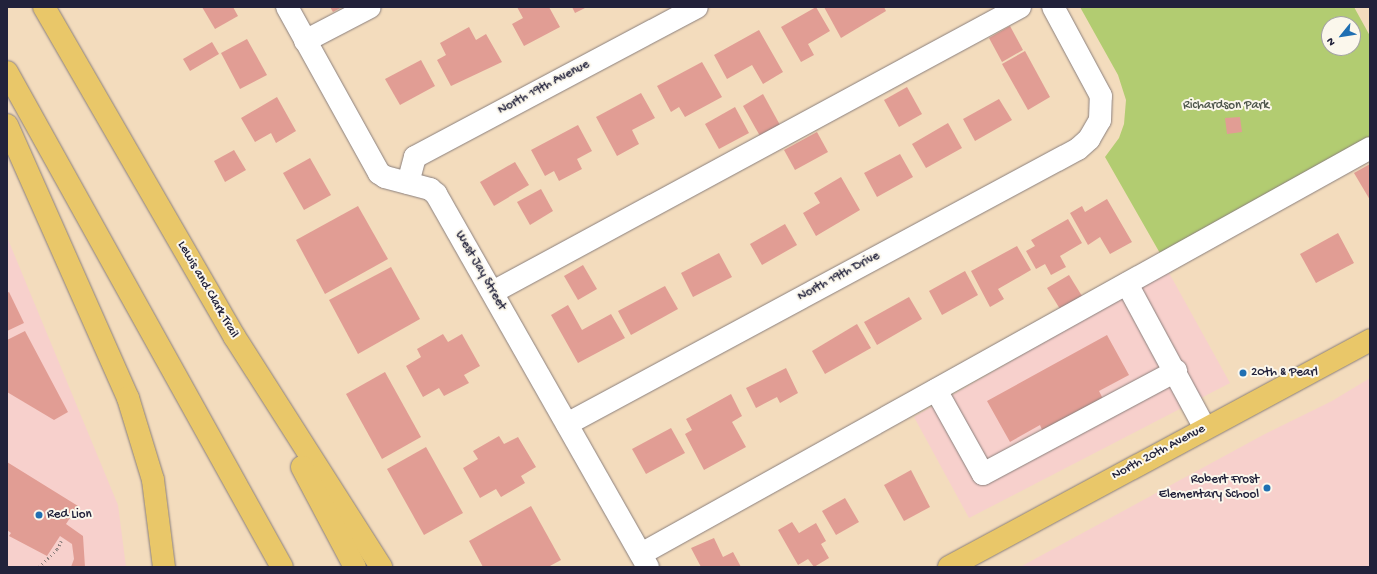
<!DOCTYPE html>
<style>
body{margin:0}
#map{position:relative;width:1377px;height:574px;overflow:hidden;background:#f3dcbd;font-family:"Gochi Hand",sans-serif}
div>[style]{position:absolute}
.built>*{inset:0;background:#f7d0cc}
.green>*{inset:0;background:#b2cc71}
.building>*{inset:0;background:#e19d94}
.path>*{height:2.5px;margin-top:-1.25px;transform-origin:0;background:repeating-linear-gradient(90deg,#8a7f7c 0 1px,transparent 0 4px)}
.roads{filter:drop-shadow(0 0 1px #8a7f7c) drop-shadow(0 0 1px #8a7f7c)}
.minor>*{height:22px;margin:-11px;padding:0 11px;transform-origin:11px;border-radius:11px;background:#fff}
.major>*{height:22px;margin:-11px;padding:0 11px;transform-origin:11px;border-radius:11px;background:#e9c769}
.highway>*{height:22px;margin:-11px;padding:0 11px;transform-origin:11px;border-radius:11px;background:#e9c769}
.dots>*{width:11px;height:11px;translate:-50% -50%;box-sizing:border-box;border:2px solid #fbf7ec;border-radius:50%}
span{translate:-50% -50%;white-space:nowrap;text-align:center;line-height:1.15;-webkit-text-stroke:4px #fbf7ec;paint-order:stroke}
.street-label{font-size:13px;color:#22223b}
.park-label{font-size:13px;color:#4d554b}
.poi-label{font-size:13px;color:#22223b}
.left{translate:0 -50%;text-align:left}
.right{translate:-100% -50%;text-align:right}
.frame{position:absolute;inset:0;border:8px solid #22223b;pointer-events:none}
.north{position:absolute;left:1321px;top:16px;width:40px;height:40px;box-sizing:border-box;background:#fbf7ec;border:1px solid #a4a2a5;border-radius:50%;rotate:240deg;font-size:11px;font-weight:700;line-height:16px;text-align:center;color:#22223b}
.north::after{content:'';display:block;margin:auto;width:14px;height:18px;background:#1f6fb2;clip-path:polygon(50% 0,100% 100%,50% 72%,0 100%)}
</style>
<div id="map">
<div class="built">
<i style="clip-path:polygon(7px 237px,118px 505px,126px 567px,7px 567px)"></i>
<i style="clip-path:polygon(1168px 271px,1230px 383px,969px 518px,914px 417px)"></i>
<i style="clip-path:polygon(1370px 378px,1370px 567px,1020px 567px,1263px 435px,1332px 401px)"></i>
</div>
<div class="green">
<i style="clip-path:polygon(evenodd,1080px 7px,1354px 7px,1370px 36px,1370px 139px,1161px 255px,1105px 157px,1119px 138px,1124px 124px,1126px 100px,1118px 75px,1080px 7px,1329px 24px,1353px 24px,1353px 48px,1329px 48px,1329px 24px)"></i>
</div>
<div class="building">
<i style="clip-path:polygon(202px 7px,233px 7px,238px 16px,215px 29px)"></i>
<i style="clip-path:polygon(330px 7px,342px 7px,333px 12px)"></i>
<i style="clip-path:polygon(517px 7px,549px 7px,560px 27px,524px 46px,512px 24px,523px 18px)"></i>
<i style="clip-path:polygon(572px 7px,587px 7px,575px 13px)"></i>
<i style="clip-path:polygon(816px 7px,830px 31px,808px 44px,814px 55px,801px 62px,781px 27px)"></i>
<i style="clip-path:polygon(824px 7px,884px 7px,886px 11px,841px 38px)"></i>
<i style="clip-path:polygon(1010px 26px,1023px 50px,1002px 62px,989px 38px)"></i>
<i style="clip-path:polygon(469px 27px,476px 40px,486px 34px,502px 62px,451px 86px,437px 60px,446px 55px,440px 43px)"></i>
<i style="clip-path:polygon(759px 30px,783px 72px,763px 84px,752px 65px,727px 79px,714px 55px)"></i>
<i style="clip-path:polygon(247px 39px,267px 75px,240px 89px,221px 53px)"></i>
<i style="clip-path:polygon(212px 42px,219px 54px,190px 71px,183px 59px)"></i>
<i style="clip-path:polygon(1025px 51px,1050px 97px,1028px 110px,1002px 64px)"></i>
<i style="clip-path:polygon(421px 60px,435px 86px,400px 105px,385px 79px)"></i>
<i style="clip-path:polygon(702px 62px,722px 97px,685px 117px,679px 107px,671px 112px,657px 86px)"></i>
<i style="clip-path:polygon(907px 87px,922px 114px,899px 127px,884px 100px)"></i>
<i style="clip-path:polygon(641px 93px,655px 118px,632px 130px,639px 144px,617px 156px,596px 117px)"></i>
<i style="clip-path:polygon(763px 94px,780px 125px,760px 136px,743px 106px)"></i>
<i style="clip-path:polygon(277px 97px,296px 131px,276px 143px,271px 133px,255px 142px,241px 118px)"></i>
<i style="clip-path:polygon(999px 99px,1012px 120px,975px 141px,963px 119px)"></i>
<i style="clip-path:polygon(735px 107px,749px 133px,719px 149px,705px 124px)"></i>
<i style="clip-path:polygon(1240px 117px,1242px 132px,1227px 134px,1225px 118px)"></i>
<i style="clip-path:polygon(948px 123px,962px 148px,926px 168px,912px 144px)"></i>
<i style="clip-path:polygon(578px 125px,592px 151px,577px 159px,582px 169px,559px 181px,554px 171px,545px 176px,531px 150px)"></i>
<i style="clip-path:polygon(817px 132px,828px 152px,795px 170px,784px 150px)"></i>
<i style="clip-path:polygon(234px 150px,246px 170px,225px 182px,214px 161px)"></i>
<i style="clip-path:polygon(900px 154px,913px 177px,877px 197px,864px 173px)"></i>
<i style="clip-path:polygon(310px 158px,331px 195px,304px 210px,283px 173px)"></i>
<i style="clip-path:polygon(515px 162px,529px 185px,494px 206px,480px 182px)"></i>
<i style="clip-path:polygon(1370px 164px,1370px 200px,1354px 173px)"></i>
<i style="clip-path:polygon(841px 177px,860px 210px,816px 236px,803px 213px,820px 203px,814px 193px)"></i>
<i style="clip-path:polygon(541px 189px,553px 211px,530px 225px,517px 202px)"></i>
<i style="clip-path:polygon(1107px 199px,1132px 242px,1110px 254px,1100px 237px,1088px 245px,1070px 213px,1082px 206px,1085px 212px)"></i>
<i style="clip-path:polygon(358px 206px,388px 259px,325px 294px,296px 240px)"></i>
<i style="clip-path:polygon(1068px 219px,1082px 243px,1060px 256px,1066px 267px,1051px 275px,1045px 264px,1036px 269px,1026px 251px,1035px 246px,1031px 240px)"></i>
<i style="clip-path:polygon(785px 224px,797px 245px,762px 265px,750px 244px)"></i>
<i style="clip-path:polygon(1338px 233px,1354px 263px,1316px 283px,1300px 254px)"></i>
<i style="clip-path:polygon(1017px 246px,1031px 270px,998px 289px,1004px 299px,990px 307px,971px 271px)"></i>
<i style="clip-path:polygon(719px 253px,732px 277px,693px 297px,681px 273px)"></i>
<i style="clip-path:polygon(583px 265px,597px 289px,578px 300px,564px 276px)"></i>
<i style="clip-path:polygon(391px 267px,420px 319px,358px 354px,329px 300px)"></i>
<i style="clip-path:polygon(965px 271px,978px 295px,942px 315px,929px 291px)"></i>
<i style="clip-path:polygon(1069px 275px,1082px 296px,1060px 309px,1047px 288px)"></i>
<i style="clip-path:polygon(665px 286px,678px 309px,631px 335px,618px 311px)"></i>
<i style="clip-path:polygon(9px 292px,24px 323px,7px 331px,7px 293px)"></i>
<i style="clip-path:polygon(909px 297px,922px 319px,877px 345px,864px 322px)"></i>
<i style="clip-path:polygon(568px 305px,582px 330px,611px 314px,625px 338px,578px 363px,551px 315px)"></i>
<i style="clip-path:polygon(857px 324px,871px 348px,825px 374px,812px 351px)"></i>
<i style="clip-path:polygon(25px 331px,68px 412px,54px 420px,7px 392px,7px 340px)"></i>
<i style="clip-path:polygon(443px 334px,448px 342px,462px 334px,480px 366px,464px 375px,469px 383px,444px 396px,439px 388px,423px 397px,406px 366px,421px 357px,417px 349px)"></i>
<i style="clip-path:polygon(1107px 335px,1129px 375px,1099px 391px,1103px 399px,1043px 432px,1040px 425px,1010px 442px,987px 401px)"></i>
<i style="clip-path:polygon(786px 368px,798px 393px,780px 403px,777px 397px,756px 408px,746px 388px)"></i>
<i style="clip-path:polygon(385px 372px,421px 437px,382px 459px,346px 394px)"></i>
<i style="clip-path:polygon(731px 394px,742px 416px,732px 422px,746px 447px,704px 470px,685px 434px,692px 430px,686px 419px)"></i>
<i style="clip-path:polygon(671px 428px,685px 453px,646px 474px,632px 449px)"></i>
<i style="clip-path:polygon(499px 436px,504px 444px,518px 437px,536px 467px,521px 476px,525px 483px,501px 497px,496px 489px,480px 498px,463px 468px,478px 459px,473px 451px)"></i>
<i style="clip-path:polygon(426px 447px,463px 513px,424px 535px,387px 469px)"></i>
<i style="clip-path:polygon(7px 462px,78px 506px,66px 524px,83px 536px,85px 567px,71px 567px,74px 559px,72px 544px,60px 536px,47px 556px,9px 536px,11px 533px,7px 530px)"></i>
<i style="clip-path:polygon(911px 470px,930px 507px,904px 521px,884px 485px)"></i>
<i style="clip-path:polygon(845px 498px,859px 522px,836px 535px,822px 511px)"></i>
<i style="clip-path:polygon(531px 506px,561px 560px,548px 567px,483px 567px,469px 541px)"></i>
<i style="clip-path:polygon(792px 522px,799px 533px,816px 523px,826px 541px,821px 544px,829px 558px,814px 567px,808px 559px,798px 565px,778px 530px)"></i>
<i style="clip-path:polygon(714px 538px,723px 557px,733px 552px,741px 567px,701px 567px,691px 548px)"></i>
</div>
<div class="path">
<i style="left:39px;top:567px;width:25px;rotate:-45deg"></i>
<i style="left:57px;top:549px;width:9px;rotate:-63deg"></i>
</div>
<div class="roads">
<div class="minor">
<i style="left:287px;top:7px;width:190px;rotate:61deg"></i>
<i style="left:379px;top:173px;width:7px;rotate:34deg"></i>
<i style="left:385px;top:177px;width:47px;rotate:14.9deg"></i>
<i style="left:430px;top:189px;width:8px;rotate:40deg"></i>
<i style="left:436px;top:194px;width:429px;rotate:60.4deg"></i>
<i style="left:305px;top:41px;width:73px;rotate:-27.6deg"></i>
<i style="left:408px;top:183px;width:27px;rotate:-75deg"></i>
<i style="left:415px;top:157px;width:319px;rotate:-28deg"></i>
<i style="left:1127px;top:284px;width:164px;rotate:61.6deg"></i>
<i style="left:493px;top:292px;width:599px;rotate:-28.4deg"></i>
<i style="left:936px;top:390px;width:96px;rotate:60.8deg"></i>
<i style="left:983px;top:474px;width:219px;rotate:-28.1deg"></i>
<i style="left:567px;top:424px;width:580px;rotate:-28.29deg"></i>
<i style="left:1078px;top:149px;width:15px;rotate:-42deg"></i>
<i style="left:1089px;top:139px;width:22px;rotate:-60deg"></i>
<i style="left:1100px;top:120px;width:24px;rotate:-88deg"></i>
<i style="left:1101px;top:96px;width:101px;rotate:-118.3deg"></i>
<i style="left:641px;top:554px;width:834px;rotate:-29.11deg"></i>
</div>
<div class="major">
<i style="left:949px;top:567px;width:478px;rotate:-28.3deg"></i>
</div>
<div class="highway">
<i style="left:44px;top:7px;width:380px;rotate:60deg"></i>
<i style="left:234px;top:336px;width:274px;rotate:57.5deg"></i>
<i style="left:7px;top:72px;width:566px;rotate:60.95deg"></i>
<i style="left:7px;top:125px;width:299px;rotate:66.1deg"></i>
<i style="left:128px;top:398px;width:86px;rotate:73deg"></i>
<i style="left:153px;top:480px;width:88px;rotate:82.8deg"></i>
<i style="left:302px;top:467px;width:113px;rotate:62.1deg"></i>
</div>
</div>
<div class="dots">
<i style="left:1243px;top:373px;background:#1f6fb2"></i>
<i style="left:1267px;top:488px;background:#1f6fb2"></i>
<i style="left:39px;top:515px;background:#1f6fb2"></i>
</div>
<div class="street-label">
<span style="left:544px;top:88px;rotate:-28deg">North 19th Avenue</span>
<span style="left:480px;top:271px;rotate:60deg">West Jay Street</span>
<span style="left:839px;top:277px;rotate:-28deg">North 19th Drive</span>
<span style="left:207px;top:290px;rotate:60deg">Lewis and Clark Trail</span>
<span style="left:1159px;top:453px;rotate:-28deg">North 20th Avenue</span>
</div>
<div class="park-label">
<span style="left:1226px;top:106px">Richardson Park</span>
</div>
<div class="poi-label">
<span class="left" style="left:1251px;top:373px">20th &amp; Pearl</span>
<span class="right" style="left:1259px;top:488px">Robert Frost<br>Elementary School</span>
<span class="left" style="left:47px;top:515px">Red Lion</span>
</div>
<div class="frame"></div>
<div class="north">N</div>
</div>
